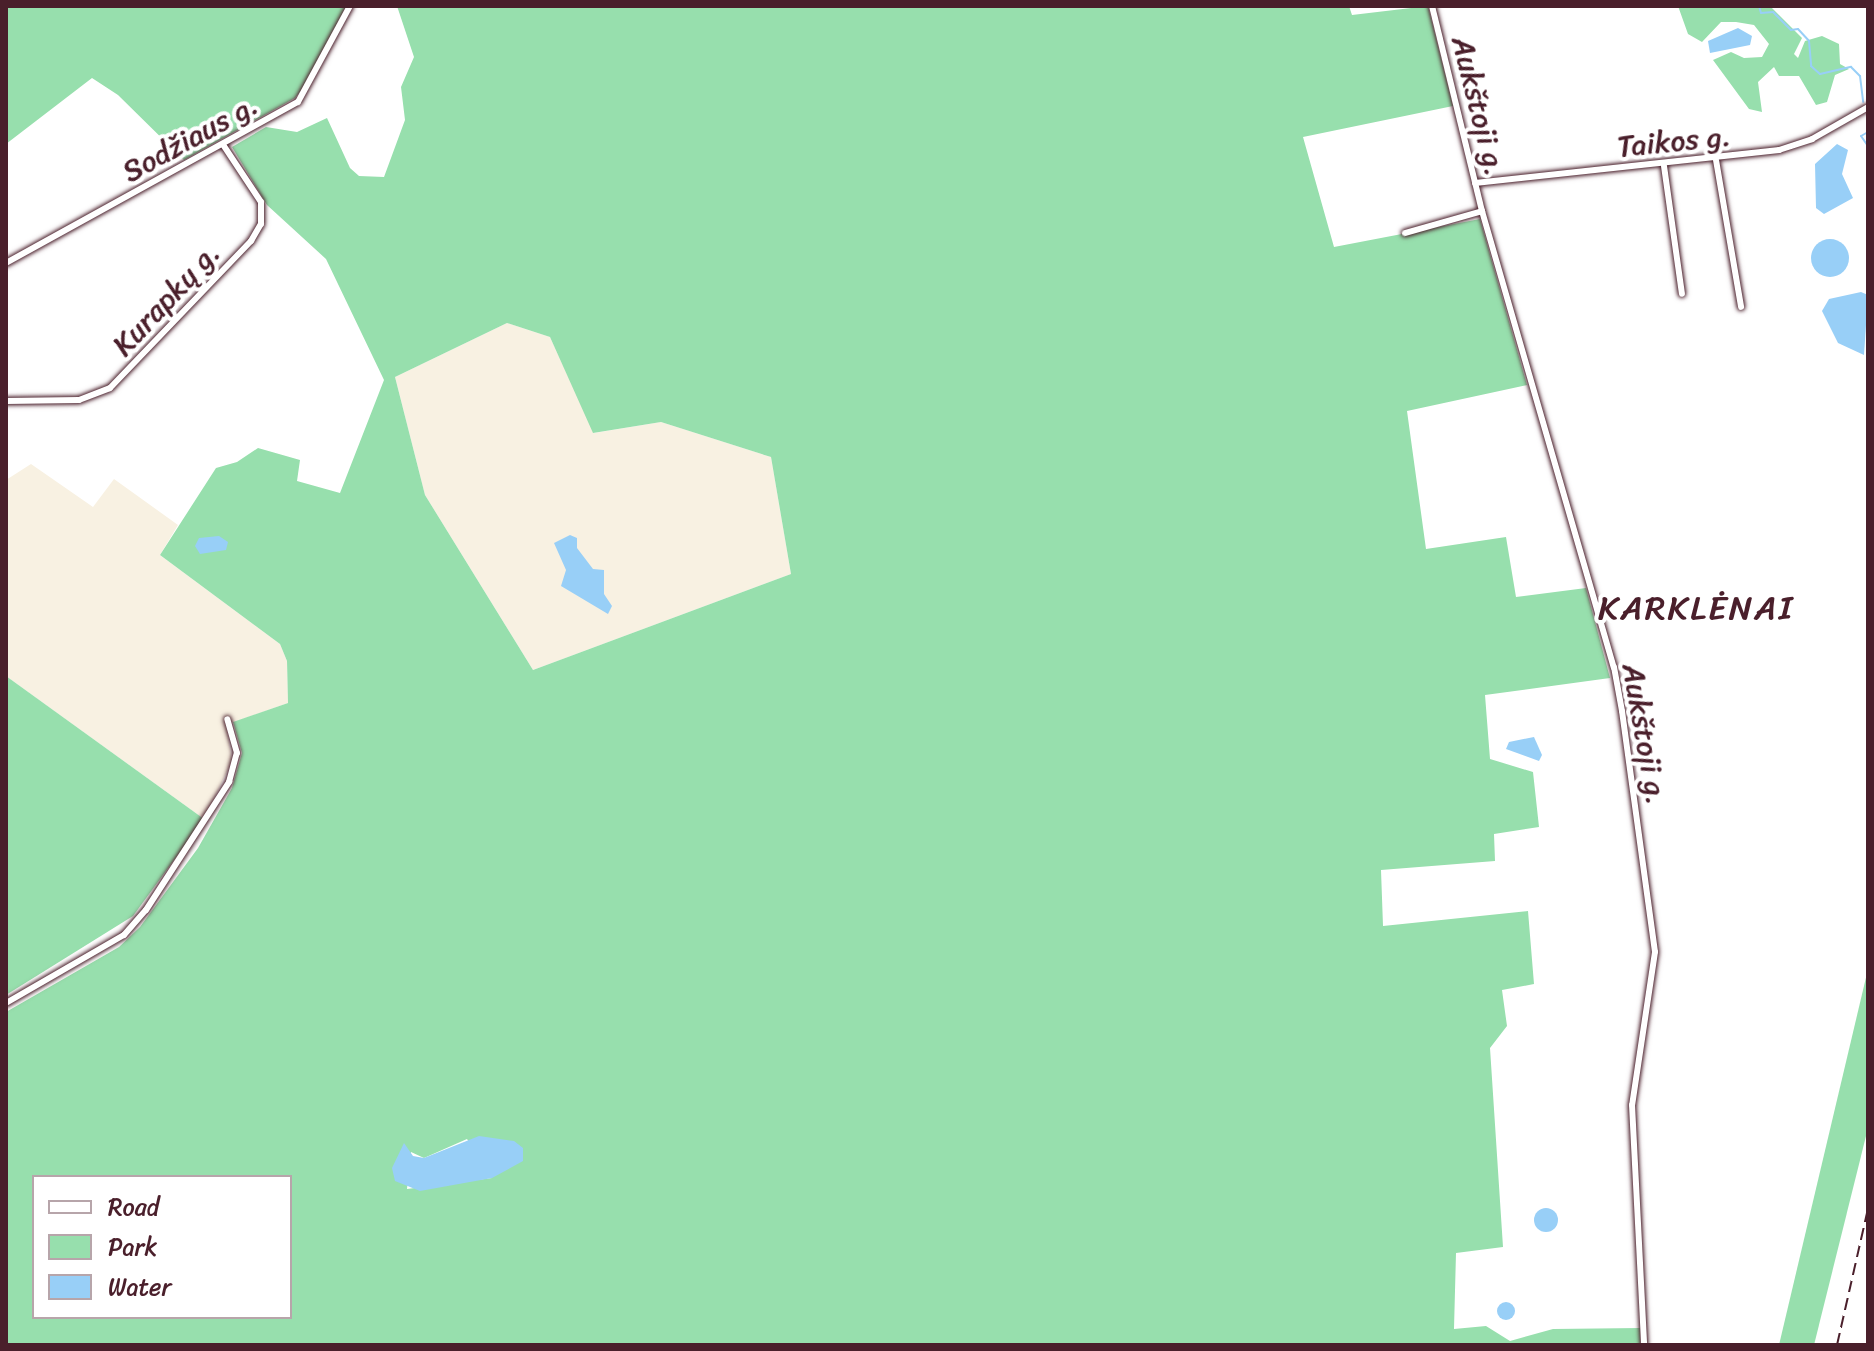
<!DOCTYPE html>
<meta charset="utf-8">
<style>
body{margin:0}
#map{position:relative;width:1874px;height:1351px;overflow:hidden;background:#fff;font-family:Sriracha,sans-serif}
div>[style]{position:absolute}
.built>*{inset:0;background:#f8f1e2}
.green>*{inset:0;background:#97dfad}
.water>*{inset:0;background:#98cff7}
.round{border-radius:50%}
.stream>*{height:2px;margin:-1px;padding:0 1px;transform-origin:1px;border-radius:1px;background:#98cff7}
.roads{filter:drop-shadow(0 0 2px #4a1f2b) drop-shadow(0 0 2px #4a1f2b)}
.street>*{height:6px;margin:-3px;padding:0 3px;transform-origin:3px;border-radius:3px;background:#fff}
.rail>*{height:2px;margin-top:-1px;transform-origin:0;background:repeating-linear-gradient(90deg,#4a1f2b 0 12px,transparent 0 18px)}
span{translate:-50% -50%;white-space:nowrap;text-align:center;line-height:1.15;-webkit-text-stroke:8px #fff;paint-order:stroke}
.street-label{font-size:30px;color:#4a1f2b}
.quarter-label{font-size:34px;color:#4a1f2b;letter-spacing:2px}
.frame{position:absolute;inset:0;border:8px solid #4a1f2b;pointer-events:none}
.legend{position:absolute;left:32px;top:1175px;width:260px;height:144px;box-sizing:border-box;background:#fff;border:2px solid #b7a5aa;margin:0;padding:10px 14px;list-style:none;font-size:24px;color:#4a1f2b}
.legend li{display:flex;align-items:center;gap:16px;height:40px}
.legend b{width:40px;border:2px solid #b7a5aa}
</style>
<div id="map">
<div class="built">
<i style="clip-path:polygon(507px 323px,550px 337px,594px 433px,661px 422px,771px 457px,791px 574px,533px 670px,425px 495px,395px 377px)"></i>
<i style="clip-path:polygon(31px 464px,93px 507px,114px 479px,178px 525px,160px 555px,280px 644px,287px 661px,288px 703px,226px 725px,232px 761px,204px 819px,6px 676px,6px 480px)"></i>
</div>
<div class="green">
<i style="clip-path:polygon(6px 6px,346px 6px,312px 77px,295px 98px,184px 160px,118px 95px,92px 78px,6px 144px)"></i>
<i style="clip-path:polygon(evenodd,397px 6px,1349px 6px,1352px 15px,1428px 6px,1453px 106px,1303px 137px,1334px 247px,1480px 219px,1527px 385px,1407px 411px,1426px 549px,1506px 537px,1516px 597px,1586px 588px,1610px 678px,1485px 695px,1490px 759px,1533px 772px,1539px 827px,1494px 834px,1495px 861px,1381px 870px,1383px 926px,1528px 911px,1534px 984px,1502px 990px,1507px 1026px,1490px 1048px,1503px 1247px,1456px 1253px,1454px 1329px,1486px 1326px,1510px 1341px,1553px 1329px,1640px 1328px,1640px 1345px,6px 1345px,6px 1012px,119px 947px,140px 927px,198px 848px,232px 788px,242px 753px,233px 722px,288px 703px,287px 661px,280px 644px,160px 555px,216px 468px,237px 462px,258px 448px,300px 460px,297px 481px,340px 493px,384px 380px,326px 259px,267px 205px,232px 147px,266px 127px,297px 132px,327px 118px,350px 168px,359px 176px,384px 177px,405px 120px,401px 87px,414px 57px,397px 6px,507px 323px,550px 337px,593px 433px,661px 422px,771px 457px,791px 574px,533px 670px,425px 495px,395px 377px,507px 323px,397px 6px,467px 1139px,492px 1178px,407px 1189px,411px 1152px,424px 1158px,467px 1139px,397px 6px,34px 1177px,290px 1177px,290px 1317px,34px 1317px,34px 1177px)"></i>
<i style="clip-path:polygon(1678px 6px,1770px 6px,1802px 38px,1794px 54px,1798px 58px,1805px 41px,1822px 36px,1839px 44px,1840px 64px,1849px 69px,1835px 75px,1827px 102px,1816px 105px,1799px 76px,1779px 76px,1774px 67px,1758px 82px,1762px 112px,1749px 109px,1713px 60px,1731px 52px,1744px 58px,1762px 57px,1769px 44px,1754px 25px,1736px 22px,1721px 22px,1702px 42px,1688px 34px)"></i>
<i style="clip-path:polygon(6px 676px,204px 819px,133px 916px,6px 995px)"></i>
<i style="clip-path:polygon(1868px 969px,1868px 1128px,1814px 1345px,1779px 1345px)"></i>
</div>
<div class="water">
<i style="clip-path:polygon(1738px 28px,1752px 36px,1750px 45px,1710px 53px,1708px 41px)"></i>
<i style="clip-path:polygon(1837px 144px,1848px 150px,1842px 174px,1853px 198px,1824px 214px,1816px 208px,1815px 164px)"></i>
<i class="round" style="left:1811px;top:239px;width:38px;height:38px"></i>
<i style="clip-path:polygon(1861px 292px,1868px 295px,1864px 355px,1838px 343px,1822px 311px,1829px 299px)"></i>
<i style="clip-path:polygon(570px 535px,577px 538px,577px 548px,593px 569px,604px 570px,604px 594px,612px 606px,608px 614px,561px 586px,566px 570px,554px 543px)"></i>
<i style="clip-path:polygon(219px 536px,228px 542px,226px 550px,200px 554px,195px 546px,199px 538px)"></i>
<i style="clip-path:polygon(1534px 737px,1542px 755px,1539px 761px,1506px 749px,1509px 742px)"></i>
<i style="clip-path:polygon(479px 1136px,514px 1141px,523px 1148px,523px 1161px,492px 1178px,420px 1191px,395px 1181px,392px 1168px,404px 1143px,413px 1156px,424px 1158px)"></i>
<i class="round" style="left:1534px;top:1208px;width:24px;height:24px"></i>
<i class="round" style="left:1497px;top:1302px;width:18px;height:18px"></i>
</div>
<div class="stream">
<i style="left:1759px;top:6px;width:7px;rotate:74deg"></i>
<i style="left:1761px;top:13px;width:12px;rotate:-5deg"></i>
<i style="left:1773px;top:12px;width:25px;rotate:45deg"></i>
<i style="left:1791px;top:30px;width:7px;rotate:-8deg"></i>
<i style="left:1798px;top:29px;width:16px;rotate:47deg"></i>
<i style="left:1809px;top:41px;width:25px;rotate:85deg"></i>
<i style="left:1811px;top:66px;width:12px;rotate:42deg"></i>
<i style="left:1820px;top:74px;width:32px;rotate:-13deg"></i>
<i style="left:1851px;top:67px;width:13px;rotate:45deg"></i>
<i style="left:1860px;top:76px;width:26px;rotate:83deg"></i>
<i style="left:1868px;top:132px;width:8px;rotate:150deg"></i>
<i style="left:1861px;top:136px;width:12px;rotate:55deg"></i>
</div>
<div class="roads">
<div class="street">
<i style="left:1432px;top:6px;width:211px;rotate:76.3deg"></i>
<i style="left:1482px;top:211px;width:475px;rotate:73.9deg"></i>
<i style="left:1614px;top:667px;width:45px;rotate:79.7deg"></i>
<i style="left:1622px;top:711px;width:243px;rotate:82.2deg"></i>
<i style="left:1655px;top:952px;width:155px;rotate:98.5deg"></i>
<i style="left:1632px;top:1105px;width:240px;rotate:87.1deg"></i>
<i style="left:1716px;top:160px;width:149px;rotate:80.3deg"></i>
<i style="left:1664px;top:166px;width:129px;rotate:82deg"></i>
<i style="left:1475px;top:183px;width:306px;rotate:-6.2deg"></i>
<i style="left:1779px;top:150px;width:35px;rotate:-18deg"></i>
<i style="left:1812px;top:139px;width:64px;rotate:-29.7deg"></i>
<i style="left:1405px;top:233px;width:80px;rotate:-15.9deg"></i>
<i style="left:6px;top:263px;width:333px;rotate:-28.9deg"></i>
<i style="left:298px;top:102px;width:109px;rotate:-61.6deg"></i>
<i style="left:6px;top:401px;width:73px;rotate:-0.8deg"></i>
<i style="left:79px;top:400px;width:33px;rotate:-21deg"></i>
<i style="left:110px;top:388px;width:204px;rotate:-46.2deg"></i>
<i style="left:251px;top:241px;width:20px;rotate:-60deg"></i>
<i style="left:261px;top:224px;width:22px;rotate:-90deg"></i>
<i style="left:261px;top:202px;width:67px;rotate:-123.5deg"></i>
<i style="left:6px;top:1003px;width:136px;rotate:-30deg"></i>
<i style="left:124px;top:935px;width:33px;rotate:-49deg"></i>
<i style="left:146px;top:910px;width:153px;rotate:-57deg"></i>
<i style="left:229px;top:782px;width:30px;rotate:-75deg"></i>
<i style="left:237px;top:753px;width:35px;rotate:-106deg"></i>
</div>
</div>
<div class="rail">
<i style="left:1837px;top:1345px;width:140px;rotate:-77.2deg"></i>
</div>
<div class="street-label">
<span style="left:1479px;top:106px;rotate:76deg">Aukštoji g.</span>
<span style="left:190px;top:138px;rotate:-29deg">Sodžiaus g.</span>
<span style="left:1674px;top:141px;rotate:-6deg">Taikos g.</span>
<span style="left:166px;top:299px;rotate:-47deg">Kurapkų g.</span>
<span style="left:1645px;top:734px;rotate:80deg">Aukštoji g.</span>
</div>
<div class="quarter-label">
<span style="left:1696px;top:609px">KARKLĖNAI</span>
</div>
<div class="frame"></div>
<ul class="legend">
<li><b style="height:10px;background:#fff"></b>Road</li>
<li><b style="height:22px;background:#97dfad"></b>Park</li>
<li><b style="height:22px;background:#98cff7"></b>Water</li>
</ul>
</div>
